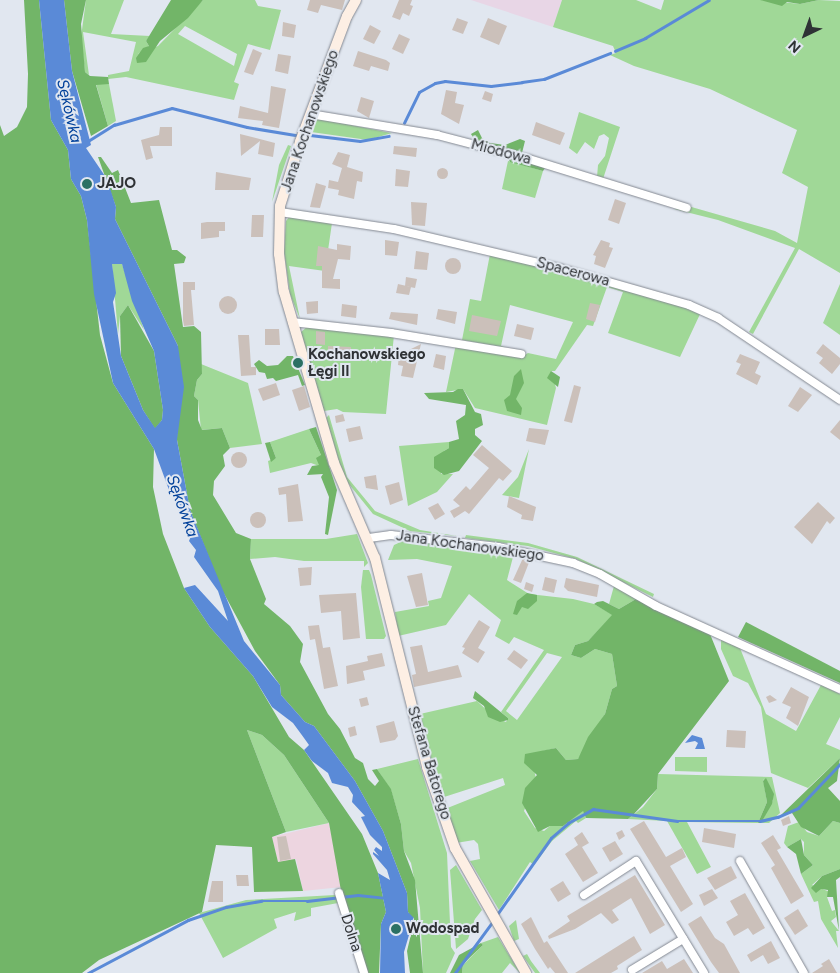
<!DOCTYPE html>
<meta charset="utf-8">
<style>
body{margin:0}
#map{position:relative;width:840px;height:973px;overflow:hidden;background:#e1e7f0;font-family:Figtree,sans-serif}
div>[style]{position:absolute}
.commercial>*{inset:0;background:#edd5e0}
.industrial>*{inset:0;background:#e8d6e6}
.green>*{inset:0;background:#a0d897}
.forest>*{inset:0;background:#72b568}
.water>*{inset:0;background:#5a8ad7}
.stream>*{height:2.5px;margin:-1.25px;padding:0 1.25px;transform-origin:1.25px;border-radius:1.25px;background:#5a8ad7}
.building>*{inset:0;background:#cbc0ba}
.round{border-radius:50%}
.roads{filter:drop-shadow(0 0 1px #848992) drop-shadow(0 0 1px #848992)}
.street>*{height:8px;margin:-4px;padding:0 4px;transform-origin:4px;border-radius:4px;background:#fff}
.secondary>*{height:10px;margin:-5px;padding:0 5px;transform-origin:5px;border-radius:5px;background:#fdefe4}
.dots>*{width:14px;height:14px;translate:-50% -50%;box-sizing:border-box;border:2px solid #e1e7f0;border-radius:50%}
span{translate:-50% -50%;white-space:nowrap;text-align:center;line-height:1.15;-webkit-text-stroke:4px #e1e7f0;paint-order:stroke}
.street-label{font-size:15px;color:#2f3235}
.poi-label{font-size:15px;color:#2f3235;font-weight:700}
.left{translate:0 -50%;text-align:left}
.water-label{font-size:16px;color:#01409a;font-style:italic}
.north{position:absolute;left:780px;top:10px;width:50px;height:50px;-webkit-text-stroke:4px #e1e7f0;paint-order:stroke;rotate:222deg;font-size:14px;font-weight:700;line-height:20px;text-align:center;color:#2f3235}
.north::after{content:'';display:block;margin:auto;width:18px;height:22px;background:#2f3235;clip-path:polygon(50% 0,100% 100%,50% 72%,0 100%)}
</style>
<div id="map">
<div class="commercial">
<i style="clip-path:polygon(329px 823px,342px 887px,303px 891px,296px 859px,278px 863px,272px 837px)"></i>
</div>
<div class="industrial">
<i style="clip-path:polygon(471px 0,562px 0,553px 27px)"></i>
</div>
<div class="green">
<i style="clip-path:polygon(evenodd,86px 0,124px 0,111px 34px,150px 36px,146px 41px,149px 46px,138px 54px,158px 46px,203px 0,255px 0,258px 6px,281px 10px,270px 50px,248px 44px,234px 82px,239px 84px,234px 100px,126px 77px,108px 79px,108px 75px,129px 71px,136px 42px,83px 32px,89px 75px,85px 72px,81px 37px,86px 0,185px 26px,237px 54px,234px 66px,178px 34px,185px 26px)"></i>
<i style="clip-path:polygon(562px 0,636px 0,661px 10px,664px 0,762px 0,800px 4px,819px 0,840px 1px,840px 273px,799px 249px,753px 334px,749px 332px,795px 248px,718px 220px,674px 209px,682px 209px,674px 202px,775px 231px,797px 243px,808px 187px,782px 173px,797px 130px,710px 89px,634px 66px,610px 55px,616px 53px,613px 46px,553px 27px)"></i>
<i style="clip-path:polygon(96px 84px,109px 84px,116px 121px,108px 126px)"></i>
<i style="clip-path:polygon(579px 112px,620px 127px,602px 182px,597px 177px,598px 165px,605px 156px,609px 138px,604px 134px,599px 136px,594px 149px,585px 142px,577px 154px,569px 148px)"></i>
<i style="clip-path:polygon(316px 118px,391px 133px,392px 133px,368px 140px,311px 132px)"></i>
<i style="clip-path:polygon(288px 145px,291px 146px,272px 202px,279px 165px)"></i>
<i style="clip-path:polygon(508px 161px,543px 171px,535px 198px,502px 189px)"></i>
<i style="clip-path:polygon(289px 217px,332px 223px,325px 271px,289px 266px,300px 319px,290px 294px,284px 251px,286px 221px)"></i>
<i style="clip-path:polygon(490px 254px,556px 270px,701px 312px,680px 357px,608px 333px,623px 292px,607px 287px,593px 326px,587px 325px,555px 371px,551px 371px,556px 388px,547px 425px,475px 408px,463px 389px,446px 392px,456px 344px,521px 357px,528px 353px,556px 359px,573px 322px,510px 305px,501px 346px,507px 348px,462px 340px,470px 299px,481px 301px)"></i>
<i style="clip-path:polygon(112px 264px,122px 264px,144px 330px,128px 305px,120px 316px,118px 334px)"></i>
<i style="clip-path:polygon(840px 284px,840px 335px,823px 323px)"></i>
<i style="clip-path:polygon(308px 326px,394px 335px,386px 414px,343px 412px,337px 409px,324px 411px,301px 332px)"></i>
<i style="clip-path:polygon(201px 364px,248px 383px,262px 444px,230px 448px,222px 428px,201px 430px,198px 400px,194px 396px,197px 380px,202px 374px)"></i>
<i style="clip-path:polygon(329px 415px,347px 477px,375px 511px,420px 530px,457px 536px,410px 531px,373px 514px,344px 478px,326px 418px)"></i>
<i style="clip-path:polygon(309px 429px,321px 455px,319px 466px,311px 463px,270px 473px,268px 461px,276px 458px,270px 442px)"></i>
<i style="clip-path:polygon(449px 442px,449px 448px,444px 451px,441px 474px,453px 474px,437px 492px,408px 506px,399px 446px)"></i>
<i style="clip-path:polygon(529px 449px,519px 498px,502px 495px,518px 477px)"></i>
<i style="clip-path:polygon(357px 534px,368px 563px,364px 567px,364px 561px,304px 561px,275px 557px,250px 559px,251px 539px,326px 539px)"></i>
<i style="clip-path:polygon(466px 535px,528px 543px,577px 557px,654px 594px,653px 597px,576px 559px,528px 546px,465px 538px)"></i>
<i style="clip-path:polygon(evenodd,407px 539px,511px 553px,513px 557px,507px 580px,529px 594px,573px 599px,594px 604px,613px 615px,588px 641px,575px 645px,571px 655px,581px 658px,595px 649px,612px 654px,617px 686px,612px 689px,605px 714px,578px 759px,566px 760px,556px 748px,543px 751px,534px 769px,536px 779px,524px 811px,535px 828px,544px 831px,550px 826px,563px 826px,583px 810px,586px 818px,578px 823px,576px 821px,552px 841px,534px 865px,530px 862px,499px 910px,470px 861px,480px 859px,478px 844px,474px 840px,456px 843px,445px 809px,505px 785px,503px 778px,441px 798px,420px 714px,477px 701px,494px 717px,506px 722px,508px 718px,501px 712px,544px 650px,514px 637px,509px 644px,495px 636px,501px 620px,469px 594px,446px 625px,398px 636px,395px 612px,429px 606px,428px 601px,441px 598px,452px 566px,417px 559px,388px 560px,394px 545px,407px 539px,547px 653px,562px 657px,517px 720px,506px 711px,547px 653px)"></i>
<i style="clip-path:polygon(363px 570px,369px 570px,371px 575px,386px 636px,384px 639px,366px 639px,361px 587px)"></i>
<i style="clip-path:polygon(614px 586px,634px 598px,636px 599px,619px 609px,609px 604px)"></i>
<i style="clip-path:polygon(721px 640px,740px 648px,766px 714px,796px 731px,821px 685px,840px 694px,840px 717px,826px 744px,840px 750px,840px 758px,808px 788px,771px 773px,761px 707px,748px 683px,733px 676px,721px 649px)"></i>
<i style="clip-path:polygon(247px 730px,262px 735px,284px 755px,329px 823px,286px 832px)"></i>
<i style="clip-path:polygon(675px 757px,707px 757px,707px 772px,675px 771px)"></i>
<i style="clip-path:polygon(418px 759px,447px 853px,451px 947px,455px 953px,446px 973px,423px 973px,420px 908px,411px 863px,404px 851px,401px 824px,391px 790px,377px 769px)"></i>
<i style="clip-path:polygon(658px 774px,772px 777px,780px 813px,769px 823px,761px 823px,773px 800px,763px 779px,767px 802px,758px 823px,687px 822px,711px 867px,697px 874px,667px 821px,628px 819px,643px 807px,657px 789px)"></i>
<i style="clip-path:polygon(833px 821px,840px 823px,840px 869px,822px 876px,812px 885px,830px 892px,827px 897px,832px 911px,835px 910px,836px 917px,831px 921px,839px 931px,836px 931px,838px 948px,821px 919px,818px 901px,814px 902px,801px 874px,813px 865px,804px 855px,804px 842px,801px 839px,787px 847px,784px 843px,788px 826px,799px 822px,807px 832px,819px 836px)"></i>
<i style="clip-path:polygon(456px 865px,482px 910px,475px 919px,468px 939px,456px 949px,450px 870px)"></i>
<i style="clip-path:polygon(335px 895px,338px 903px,311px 908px,311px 916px,294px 921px,296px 912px,274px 919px,277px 928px,223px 958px,199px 913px,246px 900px)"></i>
<i style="clip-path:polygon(516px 920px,519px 939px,514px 941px,509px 926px)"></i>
<i style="clip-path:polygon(498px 937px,520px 973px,510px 963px,502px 973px,462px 973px,463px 965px,483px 945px,481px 943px)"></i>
<i style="clip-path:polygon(527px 954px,531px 961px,540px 973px,535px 973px,523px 956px)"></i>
</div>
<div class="forest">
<i style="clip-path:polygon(24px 0,39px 0,51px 120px,68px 150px,71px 179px,81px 196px,87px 220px,100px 335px,113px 383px,154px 449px,153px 487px,163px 534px,184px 588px,210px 627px,253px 676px,289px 737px,304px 750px,362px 834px,378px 873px,386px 912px,381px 924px,379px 973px,367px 973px,343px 902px,329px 823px,284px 755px,262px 735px,247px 730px,286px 832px,272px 837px,278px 862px,295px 859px,303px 891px,254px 892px,252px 847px,216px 845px,202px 912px,99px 960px,82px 973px,0 973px,0 125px,4px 136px,17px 127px,27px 107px,28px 74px)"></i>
<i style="clip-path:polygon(64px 0,86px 0,81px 24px,85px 72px,90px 76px,108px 77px,109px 84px,96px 85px,108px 126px,91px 136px,72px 71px)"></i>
<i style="clip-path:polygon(171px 0,203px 0,188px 18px,160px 41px,146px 62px,137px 63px,136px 58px,143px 48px,149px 46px,146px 41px)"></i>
<i style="clip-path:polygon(760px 0,819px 0,800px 4px,787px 2px,782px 6px)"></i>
<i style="clip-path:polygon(478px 130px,482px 138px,490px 143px,505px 145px,520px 139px,525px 141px,522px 153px,475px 141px,471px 134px)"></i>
<i style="clip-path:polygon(98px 157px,101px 157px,112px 173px,118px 170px,131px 203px,159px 200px,172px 250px,177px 250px,186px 257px,184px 263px,174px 264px,183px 327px,194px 326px,201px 332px,202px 374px,197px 380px,194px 396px,198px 400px,198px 420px,202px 430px,222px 428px,230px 448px,223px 455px,225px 466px,214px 481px,213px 495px,236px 533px,251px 539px,250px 559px,266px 599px,264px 604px,290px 626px,303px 644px,300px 662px,328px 714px,340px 729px,355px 758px,363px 763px,368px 779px,375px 786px,379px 781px,372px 770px,377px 769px,391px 789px,401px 824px,404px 851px,415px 880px,423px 973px,410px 973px,407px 951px,414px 922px,408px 912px,407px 893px,383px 831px,355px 781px,314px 726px,305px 722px,281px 695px,280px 685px,255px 651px,221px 588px,190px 510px,177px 440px,178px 346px,115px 219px,116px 207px)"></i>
<i style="clip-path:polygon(511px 157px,545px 168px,543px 171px,510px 162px,508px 158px)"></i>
<i style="clip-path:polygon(128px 305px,154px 351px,163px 410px,162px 420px,155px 429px,143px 410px,121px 356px,120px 316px)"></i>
<i style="clip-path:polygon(287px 356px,293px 356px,305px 385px,302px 386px,298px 375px,276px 381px,273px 378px,267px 379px,265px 373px,259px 372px,254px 364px,259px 360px,267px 366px,278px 365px)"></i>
<i style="clip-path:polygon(521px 369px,524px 383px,516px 399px,522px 408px,521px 415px,507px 411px,504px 400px,510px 395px,514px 376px)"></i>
<i style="clip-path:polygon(551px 371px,560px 377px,558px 387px,547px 378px)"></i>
<i style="clip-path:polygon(458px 389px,463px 389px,475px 412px,481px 414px,483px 425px,475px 429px,475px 435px,482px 441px,459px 471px,444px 475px,434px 468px,434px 457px,449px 448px,449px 442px,459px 439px,456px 421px,465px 415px,466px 405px,429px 399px,424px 393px,453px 392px)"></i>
<i style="clip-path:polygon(316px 427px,337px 490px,328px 535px,325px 534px,329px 497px,321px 477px,323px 474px,307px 475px,312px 466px,319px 465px,316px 458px,321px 455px,309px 429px)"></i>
<i style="clip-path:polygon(270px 442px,276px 458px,271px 462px,265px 443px)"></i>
<i style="clip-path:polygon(527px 593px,537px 595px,537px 601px,528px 609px,522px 607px,517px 615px,513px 614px,517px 601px)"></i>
<i style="clip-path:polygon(636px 599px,710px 634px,729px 681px,658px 774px,657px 789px,634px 814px,628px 819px,586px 818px,583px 811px,563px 826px,550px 826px,538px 832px,522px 803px,525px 788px,537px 775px,524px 763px,525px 754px,556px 748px,566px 760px,578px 759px,588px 737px,605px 714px,612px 689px,617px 686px,612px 654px,595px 649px,581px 658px,571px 655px,575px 645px,588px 641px,612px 615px,594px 604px,597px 602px,603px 601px,619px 609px)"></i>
<i style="clip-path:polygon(746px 622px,840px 671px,840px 683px,738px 637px)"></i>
<i style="clip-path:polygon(475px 691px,508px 718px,508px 720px,500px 722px,488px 717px,484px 706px,473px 698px)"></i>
<i style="clip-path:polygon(840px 758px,837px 781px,828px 788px,840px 801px,840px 823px,833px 821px,819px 836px,801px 827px,792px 813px,781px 815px)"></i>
<i style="clip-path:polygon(766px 778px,774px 794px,772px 804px,761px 823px,758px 823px,767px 802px,763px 781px)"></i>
<i style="clip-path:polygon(801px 839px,804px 855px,813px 865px,801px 874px,796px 854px,787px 847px)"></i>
<i style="clip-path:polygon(840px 869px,840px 877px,836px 880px,839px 931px,833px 897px,827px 897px,828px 890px,821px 889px,816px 893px,811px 888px,822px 876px)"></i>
<i style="clip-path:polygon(481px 943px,483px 945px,463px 964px,462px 973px,450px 973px,459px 955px)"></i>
</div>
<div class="water">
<i style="clip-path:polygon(evenodd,39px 0,64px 0,72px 71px,91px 145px,86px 148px,107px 179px,116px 207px,115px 219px,178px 346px,184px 387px,177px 440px,190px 510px,244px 641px,280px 685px,281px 695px,305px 722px,314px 726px,355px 781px,383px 831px,407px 893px,408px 912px,414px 918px,404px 952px,405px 973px,380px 973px,381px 924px,386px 912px,378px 873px,390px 880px,387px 870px,373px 854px,373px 852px,379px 856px,374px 850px,376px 847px,382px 851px,382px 847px,370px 835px,361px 817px,365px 816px,352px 802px,353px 795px,348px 787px,332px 783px,328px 773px,312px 761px,304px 750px,309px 745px,304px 738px,293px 723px,272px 707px,253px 676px,210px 627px,184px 588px,195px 585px,228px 621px,218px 591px,194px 557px,196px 550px,189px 541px,191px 536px,176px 505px,180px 504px,169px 490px,154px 449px,113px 383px,94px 294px,87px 220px,81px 196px,71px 179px,68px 150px,51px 120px,39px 0,112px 264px,122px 264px,132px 301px,154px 351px,163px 410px,162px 420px,155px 428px,143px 410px,121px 356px,113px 302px,116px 293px,112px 264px)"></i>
<i style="clip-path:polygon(692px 735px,702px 738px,705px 749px,695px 749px,698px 743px,695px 741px,685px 743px)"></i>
</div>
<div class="stream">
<i style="left:615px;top:51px;width:33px;rotate:-23deg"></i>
<i style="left:645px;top:38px;width:74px;rotate:-30.7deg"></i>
<i style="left:404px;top:123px;width:34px;rotate:-64deg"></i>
<i style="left:419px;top:92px;width:18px;rotate:-29deg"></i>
<i style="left:435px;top:83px;width:10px;rotate:-11deg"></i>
<i style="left:445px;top:81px;width:46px;rotate:6.2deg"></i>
<i style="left:491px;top:86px;width:31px;rotate:-7deg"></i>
<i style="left:522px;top:82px;width:22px;rotate:-8deg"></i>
<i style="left:544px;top:79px;width:71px;rotate:-21.5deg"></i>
<i style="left:310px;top:135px;width:50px;rotate:6.8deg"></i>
<i style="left:360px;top:141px;width:29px;rotate:-10deg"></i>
<i style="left:88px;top:141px;width:31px;rotate:-32deg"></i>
<i style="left:114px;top:125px;width:60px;rotate:-16.3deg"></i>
<i style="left:172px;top:108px;width:77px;rotate:14.2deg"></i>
<i style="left:247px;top:127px;width:50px;rotate:9.3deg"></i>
<i style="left:496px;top:916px;width:95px;rotate:-54.8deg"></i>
<i style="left:551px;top:838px;width:23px;rotate:-41deg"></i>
<i style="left:568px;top:823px;width:29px;rotate:-29deg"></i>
<i style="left:593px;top:809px;width:85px;rotate:8.1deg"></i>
<i style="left:677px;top:821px;width:83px"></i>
<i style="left:760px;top:821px;width:18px;rotate:-13deg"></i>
<i style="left:778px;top:817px;width:22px;rotate:-24deg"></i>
<i style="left:798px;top:808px;width:61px;rotate:-46.3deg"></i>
<i style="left:88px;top:973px;width:113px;rotate:-27.9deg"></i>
<i style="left:188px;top:920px;width:40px;rotate:-18.9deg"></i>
<i style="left:226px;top:907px;width:36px;rotate:-10deg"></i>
<i style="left:261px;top:901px;width:46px"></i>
<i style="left:307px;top:901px;width:51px;rotate:-6.7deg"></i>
<i style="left:358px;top:895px;width:27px;rotate:6deg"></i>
<i style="left:455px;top:973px;width:64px;rotate:-53.8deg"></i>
</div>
<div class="building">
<i style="clip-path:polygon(310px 0,345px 0,342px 10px,321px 5px,318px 13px,307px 10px)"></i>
<i style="clip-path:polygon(399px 0,412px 0,410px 5px,413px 6px,409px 16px,403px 13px,400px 20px,392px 17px)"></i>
<i style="clip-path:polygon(457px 18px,468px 22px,463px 34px,452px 30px)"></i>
<i style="clip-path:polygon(488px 18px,507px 26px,499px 45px,480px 37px)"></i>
<i style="clip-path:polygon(283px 22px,296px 25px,294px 38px,282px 36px)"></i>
<i style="clip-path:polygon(370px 25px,381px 31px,374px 44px,363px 39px)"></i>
<i style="clip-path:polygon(399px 34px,410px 39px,403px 54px,392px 49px)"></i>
<i style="clip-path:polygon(253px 49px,262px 53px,253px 75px,244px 72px)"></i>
<i style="clip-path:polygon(358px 51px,386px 60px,390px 63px,388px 71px,371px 66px,369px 71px,353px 66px)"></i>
<i style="clip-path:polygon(278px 54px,291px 56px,288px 74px,275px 71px)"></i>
<i style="clip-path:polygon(271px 86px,286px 89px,279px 128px,262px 125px,263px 121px,238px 118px,240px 106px,268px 113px)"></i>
<i style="clip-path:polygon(446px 90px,457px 92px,455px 103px,464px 105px,459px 124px,441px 114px)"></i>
<i style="clip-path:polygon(485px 91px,493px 94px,491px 102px,482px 99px)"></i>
<i style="clip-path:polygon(361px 97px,374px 101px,369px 118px,357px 111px)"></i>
<i style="clip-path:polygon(536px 122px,565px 133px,560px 145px,532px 135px)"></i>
<i style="clip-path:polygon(160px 127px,172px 127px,172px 146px,150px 146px,153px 158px,146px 160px,141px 140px,159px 135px)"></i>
<i style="clip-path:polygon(240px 134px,275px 143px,273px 157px,258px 154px,260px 141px,241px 156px)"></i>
<i style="clip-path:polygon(394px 146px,417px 148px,416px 157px,393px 154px)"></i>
<i style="clip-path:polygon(338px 152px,350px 155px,347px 167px,363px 172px,362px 182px,357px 181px,354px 199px,338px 195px,339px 190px,328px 188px,329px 180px,338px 182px,342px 168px,332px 164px)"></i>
<i class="round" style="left:436.5px;top:167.5px;width:11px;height:11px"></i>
<i style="clip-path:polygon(396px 169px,410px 171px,408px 187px,395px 186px)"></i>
<i style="clip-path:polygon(216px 172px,251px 178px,249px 190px,215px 190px)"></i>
<i style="clip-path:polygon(316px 183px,326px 186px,320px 208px,310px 207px)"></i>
<i style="clip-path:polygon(615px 199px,626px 203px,619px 224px,608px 220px)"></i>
<i style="clip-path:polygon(411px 202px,427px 203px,425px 226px,412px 225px)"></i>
<i style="clip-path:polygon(252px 215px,264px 215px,263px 237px,251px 237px)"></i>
<i style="clip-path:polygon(207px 222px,225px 222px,225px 231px,219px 231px,219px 237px,201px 239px,201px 223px)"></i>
<i style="clip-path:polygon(385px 240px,399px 242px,397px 256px,385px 255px)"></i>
<i style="clip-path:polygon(601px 240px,610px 243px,609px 247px,613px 248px,605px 268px,594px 264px,596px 256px,593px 255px)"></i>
<i style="clip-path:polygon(337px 244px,351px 246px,350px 260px,338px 259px,333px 279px,340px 279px,340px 289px,322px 288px,322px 266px,316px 266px,318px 246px,337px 250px)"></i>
<i style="clip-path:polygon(416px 251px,429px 253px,427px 270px,414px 269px)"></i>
<i class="round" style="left:445px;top:258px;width:16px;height:16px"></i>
<i style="clip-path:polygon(406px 277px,417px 279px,415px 288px,405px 286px)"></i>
<i style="clip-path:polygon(183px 282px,195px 282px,195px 290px,191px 290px,194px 325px,184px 326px,183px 320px)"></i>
<i style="clip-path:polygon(398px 284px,411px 287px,409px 295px,396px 293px)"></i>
<i class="round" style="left:219px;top:296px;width:18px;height:18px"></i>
<i style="clip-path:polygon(318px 301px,318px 313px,307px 314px,306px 302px)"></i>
<i style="clip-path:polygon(590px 303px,600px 305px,595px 322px,586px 319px)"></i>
<i style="clip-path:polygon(342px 304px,357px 306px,356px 318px,341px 316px)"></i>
<i style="clip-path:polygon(438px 309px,457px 312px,455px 324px,436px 319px)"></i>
<i style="clip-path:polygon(391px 312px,418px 314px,417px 325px,389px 319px)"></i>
<i style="clip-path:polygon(472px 315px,501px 321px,497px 336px,469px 331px)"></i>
<i style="clip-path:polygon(517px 324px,534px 328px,531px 340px,514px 336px)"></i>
<i style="clip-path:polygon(265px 329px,279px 329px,280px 345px,265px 345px)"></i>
<i style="clip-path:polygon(316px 331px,325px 332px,325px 345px,316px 344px)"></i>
<i style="clip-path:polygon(238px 335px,249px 335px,251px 367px,256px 367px,256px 375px,241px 376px)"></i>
<i style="clip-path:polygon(421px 344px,413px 378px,401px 376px,403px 366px,398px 365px,399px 355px)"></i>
<i style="clip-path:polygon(823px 344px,840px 358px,840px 364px,832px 374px,819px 363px,823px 358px,816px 353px)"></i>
<i style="clip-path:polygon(328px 346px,351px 347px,350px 361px,328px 360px)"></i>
<i style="clip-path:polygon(436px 354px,446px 356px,444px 370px,433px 367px)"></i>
<i style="clip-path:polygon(740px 354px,760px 362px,755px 373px,761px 376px,757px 385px,736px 374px,741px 364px,736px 362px)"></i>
<i style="clip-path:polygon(276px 383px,280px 395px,263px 401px,258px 389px)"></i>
<i style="clip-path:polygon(574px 385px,581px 387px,572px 423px,564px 421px)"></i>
<i style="clip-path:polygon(304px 386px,310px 407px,299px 411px,292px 390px)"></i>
<i style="clip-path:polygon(800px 387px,812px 395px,798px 412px,788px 406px)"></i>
<i style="clip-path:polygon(343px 414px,345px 421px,336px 423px,335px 416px)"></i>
<i style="clip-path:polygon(840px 420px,840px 440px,830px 432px)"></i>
<i style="clip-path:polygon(360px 426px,363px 439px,349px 442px,346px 429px)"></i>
<i style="clip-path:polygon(529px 428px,549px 430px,545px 445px,526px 441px)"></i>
<i style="clip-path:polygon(482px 445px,512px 471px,503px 481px,499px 478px,469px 514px,465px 511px,454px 518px,450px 511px,460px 506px,453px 500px,466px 486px,470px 490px,489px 468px,473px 455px)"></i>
<i class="round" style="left:231px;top:452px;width:16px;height:16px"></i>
<i style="clip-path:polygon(376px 475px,378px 490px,366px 488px,364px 477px)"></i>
<i style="clip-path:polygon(399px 482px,403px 500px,390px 505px,385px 486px)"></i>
<i style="clip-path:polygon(298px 484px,303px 521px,288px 522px,286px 494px,279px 495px,278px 488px)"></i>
<i style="clip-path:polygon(509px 496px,536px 507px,533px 521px,521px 519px,522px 515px,507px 507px)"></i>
<i style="clip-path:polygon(818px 502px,835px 518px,830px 524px,827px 521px,812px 544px,794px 527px)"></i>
<i style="clip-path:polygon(438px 503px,445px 514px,435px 520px,428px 508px)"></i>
<i class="round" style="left:250px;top:512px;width:16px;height:16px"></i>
<i style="clip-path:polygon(523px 558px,530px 560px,521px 583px,513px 580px)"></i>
<i style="clip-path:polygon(312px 567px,311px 585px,300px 586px,298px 568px)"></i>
<i style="clip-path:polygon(422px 573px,428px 605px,416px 607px,407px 576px)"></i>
<i style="clip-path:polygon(545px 577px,557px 580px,554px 593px,542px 590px)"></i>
<i style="clip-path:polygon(566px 578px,599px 585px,597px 597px,568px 591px,564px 587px)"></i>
<i style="clip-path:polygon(526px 582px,534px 585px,532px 592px,524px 589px)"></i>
<i style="clip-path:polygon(356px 593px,360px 638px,343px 640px,341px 611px,321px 613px,319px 595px)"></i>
<i style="clip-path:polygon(479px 620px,490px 627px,478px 648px,485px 652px,478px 663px,462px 653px,465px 648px,462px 647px)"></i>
<i style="clip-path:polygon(319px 625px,323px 648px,330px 647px,338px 686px,324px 689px,315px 639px,310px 640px,308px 626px)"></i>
<i style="clip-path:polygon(422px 645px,428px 672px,458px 665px,462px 677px,414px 687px,412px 675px,416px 674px,410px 647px)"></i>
<i style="clip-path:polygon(514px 650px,528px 660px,521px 669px,507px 659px)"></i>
<i style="clip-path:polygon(382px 653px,385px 666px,363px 671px,365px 680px,347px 684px,346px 666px,368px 661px,367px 656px)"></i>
<i style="clip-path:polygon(791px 687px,809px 697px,798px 726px,786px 718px,791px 707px,782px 703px)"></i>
<i style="clip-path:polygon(770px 695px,777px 700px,769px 703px,766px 697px)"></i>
<i style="clip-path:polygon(367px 697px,369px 705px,361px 707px,359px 699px)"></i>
<i style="clip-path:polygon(394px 721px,398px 736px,395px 740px,380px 743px,376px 726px)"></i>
<i style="clip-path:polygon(355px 726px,357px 735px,350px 737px,348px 728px)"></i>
<i style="clip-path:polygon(727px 730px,746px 731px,745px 748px,726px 747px)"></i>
<i style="clip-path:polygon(789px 816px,791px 823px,783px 826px,781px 820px)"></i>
<i style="clip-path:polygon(644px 821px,666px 857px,682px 848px,686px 857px,670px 866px,693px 904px,681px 912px,630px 829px)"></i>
<i style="clip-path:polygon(704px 828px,736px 834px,734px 848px,702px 842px)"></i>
<i style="clip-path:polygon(622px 830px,625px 836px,619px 840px,616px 833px)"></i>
<i style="clip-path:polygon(582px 832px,589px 843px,582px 847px,598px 873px,583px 882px,565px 854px,578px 845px,574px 838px)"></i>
<i style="clip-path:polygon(773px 835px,781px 848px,777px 850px,804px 896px,791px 904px,771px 868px,775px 865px,761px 843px)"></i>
<i style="clip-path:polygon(286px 836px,291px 859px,280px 861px,277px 837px)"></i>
<i style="clip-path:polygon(615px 841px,623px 854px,610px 862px,602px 848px)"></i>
<i style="clip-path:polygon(731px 866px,737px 878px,715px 890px,707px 878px)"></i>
<i style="clip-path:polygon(236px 875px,248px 875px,249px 886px,237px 886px)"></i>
<i style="clip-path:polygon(635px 875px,665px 925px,650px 934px,631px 898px,612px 910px,619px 920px,612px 924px,601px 913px,575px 929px,549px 939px,548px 936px,570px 921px,567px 916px)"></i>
<i style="clip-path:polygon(212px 881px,223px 881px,223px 902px,208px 902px)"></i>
<i style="clip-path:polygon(563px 881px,571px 894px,558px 902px,550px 889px)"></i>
<i style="clip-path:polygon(712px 889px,718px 898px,704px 906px,699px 895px)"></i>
<i style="clip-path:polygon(745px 893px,765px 928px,753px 935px,748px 928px,734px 936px,726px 922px,738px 915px,730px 901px)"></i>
<i style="clip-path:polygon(798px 909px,808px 926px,795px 935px,784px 918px)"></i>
<i style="clip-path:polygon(701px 916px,715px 938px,724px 944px,740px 973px,719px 973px,711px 962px,688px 924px)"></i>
<i style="clip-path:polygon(531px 917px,544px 943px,547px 941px,568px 973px,555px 973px,550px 967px,548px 969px,535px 949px,521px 924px)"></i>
<i style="clip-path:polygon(634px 936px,642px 950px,617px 966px,618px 969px,611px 973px,575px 973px)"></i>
<i style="clip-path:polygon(771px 941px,780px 958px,768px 964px,763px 955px,751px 962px,747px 955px)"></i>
<i style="clip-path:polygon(684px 959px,693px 973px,642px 973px,662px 961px,667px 969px)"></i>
<i style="clip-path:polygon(829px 959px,837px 973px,812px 973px,823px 966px,821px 964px)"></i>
</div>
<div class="roads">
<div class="street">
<i style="left:310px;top:114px;width:129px;rotate:9.4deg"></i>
<i style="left:437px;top:135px;width:95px;rotate:14.6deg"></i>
<i style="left:529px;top:159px;width:165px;rotate:17.2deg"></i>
<i style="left:280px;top:212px;width:115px;rotate:8.5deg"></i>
<i style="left:394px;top:229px;width:171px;rotate:13.2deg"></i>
<i style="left:560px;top:268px;width:134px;rotate:16deg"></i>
<i style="left:689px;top:305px;width:32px;rotate:24deg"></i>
<i style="left:718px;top:318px;width:147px;rotate:33.9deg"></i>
<i style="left:292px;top:322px;width:100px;rotate:6.3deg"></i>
<i style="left:391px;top:333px;width:132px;rotate:9.2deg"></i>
<i style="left:369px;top:538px;width:22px;rotate:-8deg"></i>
<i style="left:391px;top:535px;width:108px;rotate:6.4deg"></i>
<i style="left:498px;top:547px;width:77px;rotate:12deg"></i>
<i style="left:573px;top:563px;width:29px;rotate:22deg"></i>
<i style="left:600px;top:574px;width:64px;rotate:29.7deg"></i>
<i style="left:656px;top:606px;width:202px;rotate:24.3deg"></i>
<i style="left:740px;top:861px;width:129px;rotate:60.3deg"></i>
<i style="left:339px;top:893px;width:84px;rotate:72.6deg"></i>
<i style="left:584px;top:895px;width:62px;rotate:-33.2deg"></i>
<i style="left:636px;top:861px;width:131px;rotate:58.7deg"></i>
<i style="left:632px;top:970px;width:60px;rotate:-31.3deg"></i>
</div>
<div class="secondary">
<i style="left:356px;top:0;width:18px;rotate:119deg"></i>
<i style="left:347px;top:16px;width:134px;rotate:110.5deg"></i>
<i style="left:300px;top:142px;width:67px;rotate:107.4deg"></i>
<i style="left:280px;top:206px;width:48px;rotate:91.2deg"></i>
<i style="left:279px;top:254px;width:38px;rotate:83deg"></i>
<i style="left:284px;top:292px;width:178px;rotate:73.7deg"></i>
<i style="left:334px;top:463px;width:103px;rotate:66.7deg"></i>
<i style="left:375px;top:558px;width:215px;rotate:76deg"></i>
<i style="left:427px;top:767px;width:86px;rotate:70.9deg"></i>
<i style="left:455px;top:848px;width:144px;rotate:60.4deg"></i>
</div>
</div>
<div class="dots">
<i style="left:87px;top:184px;background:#2b7063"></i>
<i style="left:298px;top:363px;background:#2b7063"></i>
<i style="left:396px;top:929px;background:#2b7063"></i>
</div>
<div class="street-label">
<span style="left:310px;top:121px;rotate:-71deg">Jana Kochanowskiego</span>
<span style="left:501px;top:152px;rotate:15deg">Miodowa</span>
<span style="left:573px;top:272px;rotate:15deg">Spacerowa</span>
<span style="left:470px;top:546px;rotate:8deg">Jana Kochanowskiego</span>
<span style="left:429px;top:763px;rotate:73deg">Stefana Batorego</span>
<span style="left:351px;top:933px;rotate:72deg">Dolna</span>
</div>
<div class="poi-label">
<span class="left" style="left:97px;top:184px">JAJO</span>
<span class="left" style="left:308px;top:363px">Kochanowskiego<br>Łęgi II</span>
<span class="left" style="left:406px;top:929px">Wodospad</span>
</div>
<div class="water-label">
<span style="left:69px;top:111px;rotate:77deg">Sękówka</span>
<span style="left:182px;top:506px;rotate:70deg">Sękówka</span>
</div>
<div class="north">N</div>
</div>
